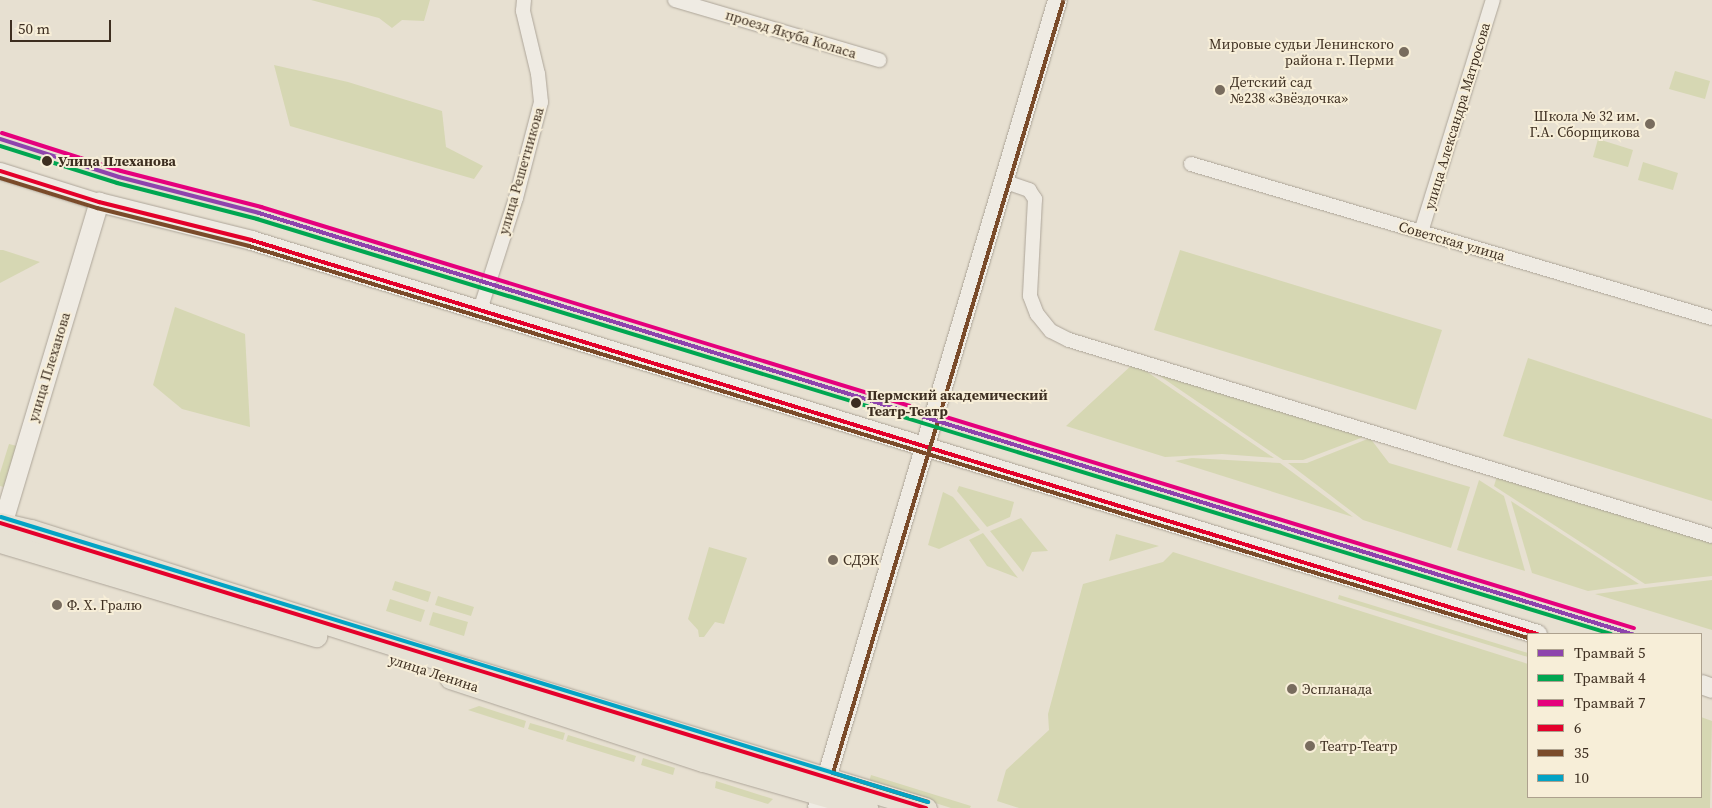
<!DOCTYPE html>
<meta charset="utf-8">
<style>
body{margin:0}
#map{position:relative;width:1712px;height:808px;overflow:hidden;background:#e7e0d1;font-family:"Source Serif 4",serif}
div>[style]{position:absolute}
.green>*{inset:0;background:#d6d7b3}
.roads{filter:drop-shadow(0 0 1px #ada599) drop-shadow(0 0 1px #ada599)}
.minor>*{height:14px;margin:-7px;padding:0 7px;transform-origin:7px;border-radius:7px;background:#efebe3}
.tertiary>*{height:16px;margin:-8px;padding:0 8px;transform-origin:8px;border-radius:8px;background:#efebe3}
.secondary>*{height:19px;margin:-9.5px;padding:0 9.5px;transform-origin:9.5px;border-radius:9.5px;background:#efebe3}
.primary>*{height:21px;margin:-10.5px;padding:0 10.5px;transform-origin:10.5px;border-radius:10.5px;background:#e6e1d4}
.bus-1>*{height:4px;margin:-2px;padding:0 2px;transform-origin:2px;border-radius:2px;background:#e4002b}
.bus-2>*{height:4px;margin:-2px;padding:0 2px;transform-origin:2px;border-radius:2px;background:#7a4b2a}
.bus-3>*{height:4px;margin:-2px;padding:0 2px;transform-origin:2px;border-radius:2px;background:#03a3c5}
.tram-1>*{height:4px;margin:-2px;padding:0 2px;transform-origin:2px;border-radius:2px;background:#8e44ad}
.tram-2>*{height:4px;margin:-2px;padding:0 2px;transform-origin:2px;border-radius:2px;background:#00a651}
.tram-3>*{height:4px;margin:-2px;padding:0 2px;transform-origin:2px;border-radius:2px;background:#e5007d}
.dots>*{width:14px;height:14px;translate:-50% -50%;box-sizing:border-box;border:2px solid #f7eed8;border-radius:50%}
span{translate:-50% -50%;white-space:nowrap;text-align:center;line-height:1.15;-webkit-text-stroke:4px #f7eed8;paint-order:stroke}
.street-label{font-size:14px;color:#3d2e20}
.poi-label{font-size:14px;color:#3d2e20}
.right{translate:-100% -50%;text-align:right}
.left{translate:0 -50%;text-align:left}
.stop-label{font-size:14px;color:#3d2e20;font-weight:700}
.legend{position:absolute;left:1527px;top:633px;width:175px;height:165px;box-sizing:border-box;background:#f7eed8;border:1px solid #ada18e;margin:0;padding:6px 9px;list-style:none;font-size:15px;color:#3d2e20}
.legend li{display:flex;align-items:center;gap:10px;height:25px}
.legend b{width:25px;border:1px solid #ada18e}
.scale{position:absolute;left:10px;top:20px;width:101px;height:22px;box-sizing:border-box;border:2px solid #3d2e20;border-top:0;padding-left:6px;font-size:15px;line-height:18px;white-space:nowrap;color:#3d2e20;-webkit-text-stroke:4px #f7eed8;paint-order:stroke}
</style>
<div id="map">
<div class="green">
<i style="clip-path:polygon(311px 0,430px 0,424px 21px,402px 20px,392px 28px,379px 18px)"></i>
<i style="clip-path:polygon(274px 65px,348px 82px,442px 111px,446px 147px,483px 166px,474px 179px,290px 126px)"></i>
<i style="clip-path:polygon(1675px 71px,1710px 81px,1705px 99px,1669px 89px)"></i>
<i style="clip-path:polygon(1598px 139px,1633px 150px,1628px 167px,1593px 157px)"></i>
<i style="clip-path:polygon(1643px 162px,1678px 173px,1673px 190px,1638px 180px)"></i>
<i style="clip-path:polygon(0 250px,3px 250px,40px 262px,0 283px)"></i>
<i style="clip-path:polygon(1180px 250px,1442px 330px,1416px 410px,1154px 330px)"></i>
<i style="clip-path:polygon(175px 307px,245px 334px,250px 427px,182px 409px,153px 385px)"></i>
<i style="clip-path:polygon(1528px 358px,1712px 419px,1712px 501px,1503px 436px)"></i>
<i style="clip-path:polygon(1134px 363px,1274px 458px,1222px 454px,1165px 457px,1066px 426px)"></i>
<i style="clip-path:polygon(1151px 370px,1366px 436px,1303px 460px,1283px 460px)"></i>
<i style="clip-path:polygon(1370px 438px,1389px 463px,1470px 487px,1451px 548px,1363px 520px,1288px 463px,1307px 463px)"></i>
<i style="clip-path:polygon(9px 444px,17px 446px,4px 487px,0 486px,0 473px)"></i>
<i style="clip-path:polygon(1192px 458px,1280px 463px,1353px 517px,1175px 461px)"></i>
<i style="clip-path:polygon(1497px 476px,1712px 543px,1712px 576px,1645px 584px,1494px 486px)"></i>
<i style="clip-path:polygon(1479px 480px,1504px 496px,1525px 571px,1457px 550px)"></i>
<i style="clip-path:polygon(959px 486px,1014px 502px,1010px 517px,987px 527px,957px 491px)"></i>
<i style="clip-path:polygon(943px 492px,953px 497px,980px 530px,939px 549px,928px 545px)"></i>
<i style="clip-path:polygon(1511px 501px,1639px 584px,1588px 591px,1532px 573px)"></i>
<i style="clip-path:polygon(1021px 518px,1048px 551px,1032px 552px,1023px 572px,990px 531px)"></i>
<i style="clip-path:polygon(983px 533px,1018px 578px,987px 566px,969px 540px)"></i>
<i style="clip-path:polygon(1116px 534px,1159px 546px,1109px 561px)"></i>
<i style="clip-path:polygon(709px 547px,747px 558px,724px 624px,715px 622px,704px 637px,699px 637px,698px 630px,688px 619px)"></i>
<i style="clip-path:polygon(1173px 552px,1528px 664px,1528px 797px,1701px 797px,1701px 717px,1712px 721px,1710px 808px,1019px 808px,997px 801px,1006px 770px,1049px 730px,1048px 714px,1083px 584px,1163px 562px)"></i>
<i style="clip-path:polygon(1712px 580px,1712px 630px,1595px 594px)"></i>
<i style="clip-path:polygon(395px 581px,431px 592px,428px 602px,392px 590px)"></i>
<i style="clip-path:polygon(1339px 595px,1528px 653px,1528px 657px,1338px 599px)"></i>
<i style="clip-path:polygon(438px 596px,474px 607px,471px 616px,435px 605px)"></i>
<i style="clip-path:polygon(390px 599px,425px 610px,421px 622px,386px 611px)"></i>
<i style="clip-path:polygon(433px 612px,468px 622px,464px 636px,429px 625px)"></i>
<i style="clip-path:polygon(479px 706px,526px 721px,524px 728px,468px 710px)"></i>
<i style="clip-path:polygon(530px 723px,565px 733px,563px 740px,528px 729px)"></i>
<i style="clip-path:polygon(568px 735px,636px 756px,634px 762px,566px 741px)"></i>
<i style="clip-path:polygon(643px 758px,675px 768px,673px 775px,641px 765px)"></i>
<i style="clip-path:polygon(871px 775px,971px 806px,970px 808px,951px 808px,869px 782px)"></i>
<i style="clip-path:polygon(716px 781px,773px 799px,768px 804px,715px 788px)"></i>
</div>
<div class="roads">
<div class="minor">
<i style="left:675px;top:0;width:213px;rotate:16.4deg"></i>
<i style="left:1191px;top:164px;width:543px;rotate:16.47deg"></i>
<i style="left:1003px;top:181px;width:28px;rotate:19deg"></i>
<i style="left:1029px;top:190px;width:11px;rotate:56deg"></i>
<i style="left:1035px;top:199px;width:97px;rotate:93deg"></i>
<i style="left:1030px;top:296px;width:19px;rotate:69deg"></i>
<i style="left:1037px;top:314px;width:22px;rotate:51deg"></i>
<i style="left:1051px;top:331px;width:20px;rotate:27deg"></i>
<i style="left:1069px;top:340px;width:672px;rotate:16.95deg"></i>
<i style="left:1421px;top:232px;width:243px;rotate:-72.8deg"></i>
<i style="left:480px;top:310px;width:118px;rotate:-72.2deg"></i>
<i style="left:516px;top:198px;width:99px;rotate:-75.4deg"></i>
<i style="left:541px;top:102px;width:28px;rotate:-96deg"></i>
<i style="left:538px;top:74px;width:65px;rotate:-103.4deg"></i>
<i style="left:523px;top:11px;width:11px;rotate:-85deg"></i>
</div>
<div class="tertiary">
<i style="left:0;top:171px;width:104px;rotate:17.4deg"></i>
</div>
<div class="secondary">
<i style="left:0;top:531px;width:344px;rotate:-73.3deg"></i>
<i style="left:99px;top:202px;width:157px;rotate:14deg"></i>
<i style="left:251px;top:240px;width:1345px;rotate:17.03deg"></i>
<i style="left:1701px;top:684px;width:12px;rotate:20deg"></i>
<i style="left:817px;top:808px;width:843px;rotate:-73.46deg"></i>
</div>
<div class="primary">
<i style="left:0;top:523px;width:32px;rotate:13deg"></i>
<i style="left:31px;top:530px;width:457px;rotate:17.6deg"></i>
<i style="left:467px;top:668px;width:480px;rotate:17deg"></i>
<i style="left:0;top:542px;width:330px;rotate:16.6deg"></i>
<i style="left:450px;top:678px;width:266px;rotate:18.2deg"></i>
<i style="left:703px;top:761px;width:171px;rotate:16deg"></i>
</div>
</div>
<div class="bus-1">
<i style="left:0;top:171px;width:104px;rotate:17.4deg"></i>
<i style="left:99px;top:202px;width:157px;rotate:14deg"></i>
<i style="left:251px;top:240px;width:1345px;rotate:17.03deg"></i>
<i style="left:0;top:523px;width:969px;rotate:17.11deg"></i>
</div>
<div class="bus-2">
<i style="left:0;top:178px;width:102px;rotate:17.2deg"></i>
<i style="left:97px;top:208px;width:157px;rotate:14deg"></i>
<i style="left:249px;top:246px;width:1338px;rotate:17.04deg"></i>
<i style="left:928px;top:802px;width:99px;rotate:-163deg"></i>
<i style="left:833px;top:773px;width:805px;rotate:-73.39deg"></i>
</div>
<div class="bus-3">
<i style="left:1px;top:517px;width:970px;rotate:17.09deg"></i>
</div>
<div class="tram-1">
<i style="left:0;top:139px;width:125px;rotate:17.7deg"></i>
<i style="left:119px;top:177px;width:145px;rotate:14.4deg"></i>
<i style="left:259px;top:213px;width:1436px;rotate:17.05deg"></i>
</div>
<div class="tram-2">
<i style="left:0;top:146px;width:123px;rotate:17.5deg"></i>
<i style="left:117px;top:183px;width:145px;rotate:14.4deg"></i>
<i style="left:257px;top:219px;width:1416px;rotate:17.04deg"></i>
</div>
<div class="tram-3">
<i style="left:2px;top:133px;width:125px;rotate:17.7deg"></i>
<i style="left:121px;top:171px;width:145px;rotate:14.4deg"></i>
<i style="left:261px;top:207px;width:1436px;rotate:17.05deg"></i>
</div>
<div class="dots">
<i style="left:1404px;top:52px;background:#786c5e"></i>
<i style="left:1220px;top:90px;background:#786c5e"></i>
<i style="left:1650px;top:124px;background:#786c5e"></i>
<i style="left:47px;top:161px;background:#3d2e20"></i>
<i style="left:856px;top:403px;background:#3d2e20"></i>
<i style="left:833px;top:560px;background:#786c5e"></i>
<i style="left:57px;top:605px;background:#786c5e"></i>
<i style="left:1292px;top:689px;background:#786c5e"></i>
<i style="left:1310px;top:746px;background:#786c5e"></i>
</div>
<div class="street-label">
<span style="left:791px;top:34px;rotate:17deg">проезд Якуба Коласа</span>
<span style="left:1457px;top:116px;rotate:-73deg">улица Александра Матросова</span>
<span style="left:521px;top:171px;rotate:-74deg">улица Решетникова</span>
<span style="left:1452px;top:241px;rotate:16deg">Советская улица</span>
<span style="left:49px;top:367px;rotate:-73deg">улица Плеханова</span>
<span style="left:434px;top:673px;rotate:18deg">улица Ленина</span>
</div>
<div class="poi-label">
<span class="right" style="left:1394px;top:52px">Мировые судьи Ленинского<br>района г. Перми</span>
<span class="left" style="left:1230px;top:90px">Детский сад<br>№238 «Звёздочка»</span>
<span class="right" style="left:1640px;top:124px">Школа № 32 им.<br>Г.А. Сборщикова</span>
<span class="left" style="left:843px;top:560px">СДЭК</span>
<span class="left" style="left:67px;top:605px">Ф. Х. Гралю</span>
<span class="left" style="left:1302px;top:689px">Эспланада</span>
<span class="left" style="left:1320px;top:746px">Театр-Театр</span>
</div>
<div class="stop-label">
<span class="left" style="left:58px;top:161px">Улица Плеханова</span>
<span class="left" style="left:867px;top:403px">Пермский академический<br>Театр-Театр</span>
</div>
<ul class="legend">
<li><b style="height:6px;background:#8e44ad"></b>Трамвай 5</li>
<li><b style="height:6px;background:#00a651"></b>Трамвай 4</li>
<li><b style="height:6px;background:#e5007d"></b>Трамвай 7</li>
<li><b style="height:6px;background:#e4002b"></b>6</li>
<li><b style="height:6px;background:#7a4b2a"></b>35</li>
<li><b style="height:6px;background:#03a3c5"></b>10</li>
</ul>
<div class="scale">50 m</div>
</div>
